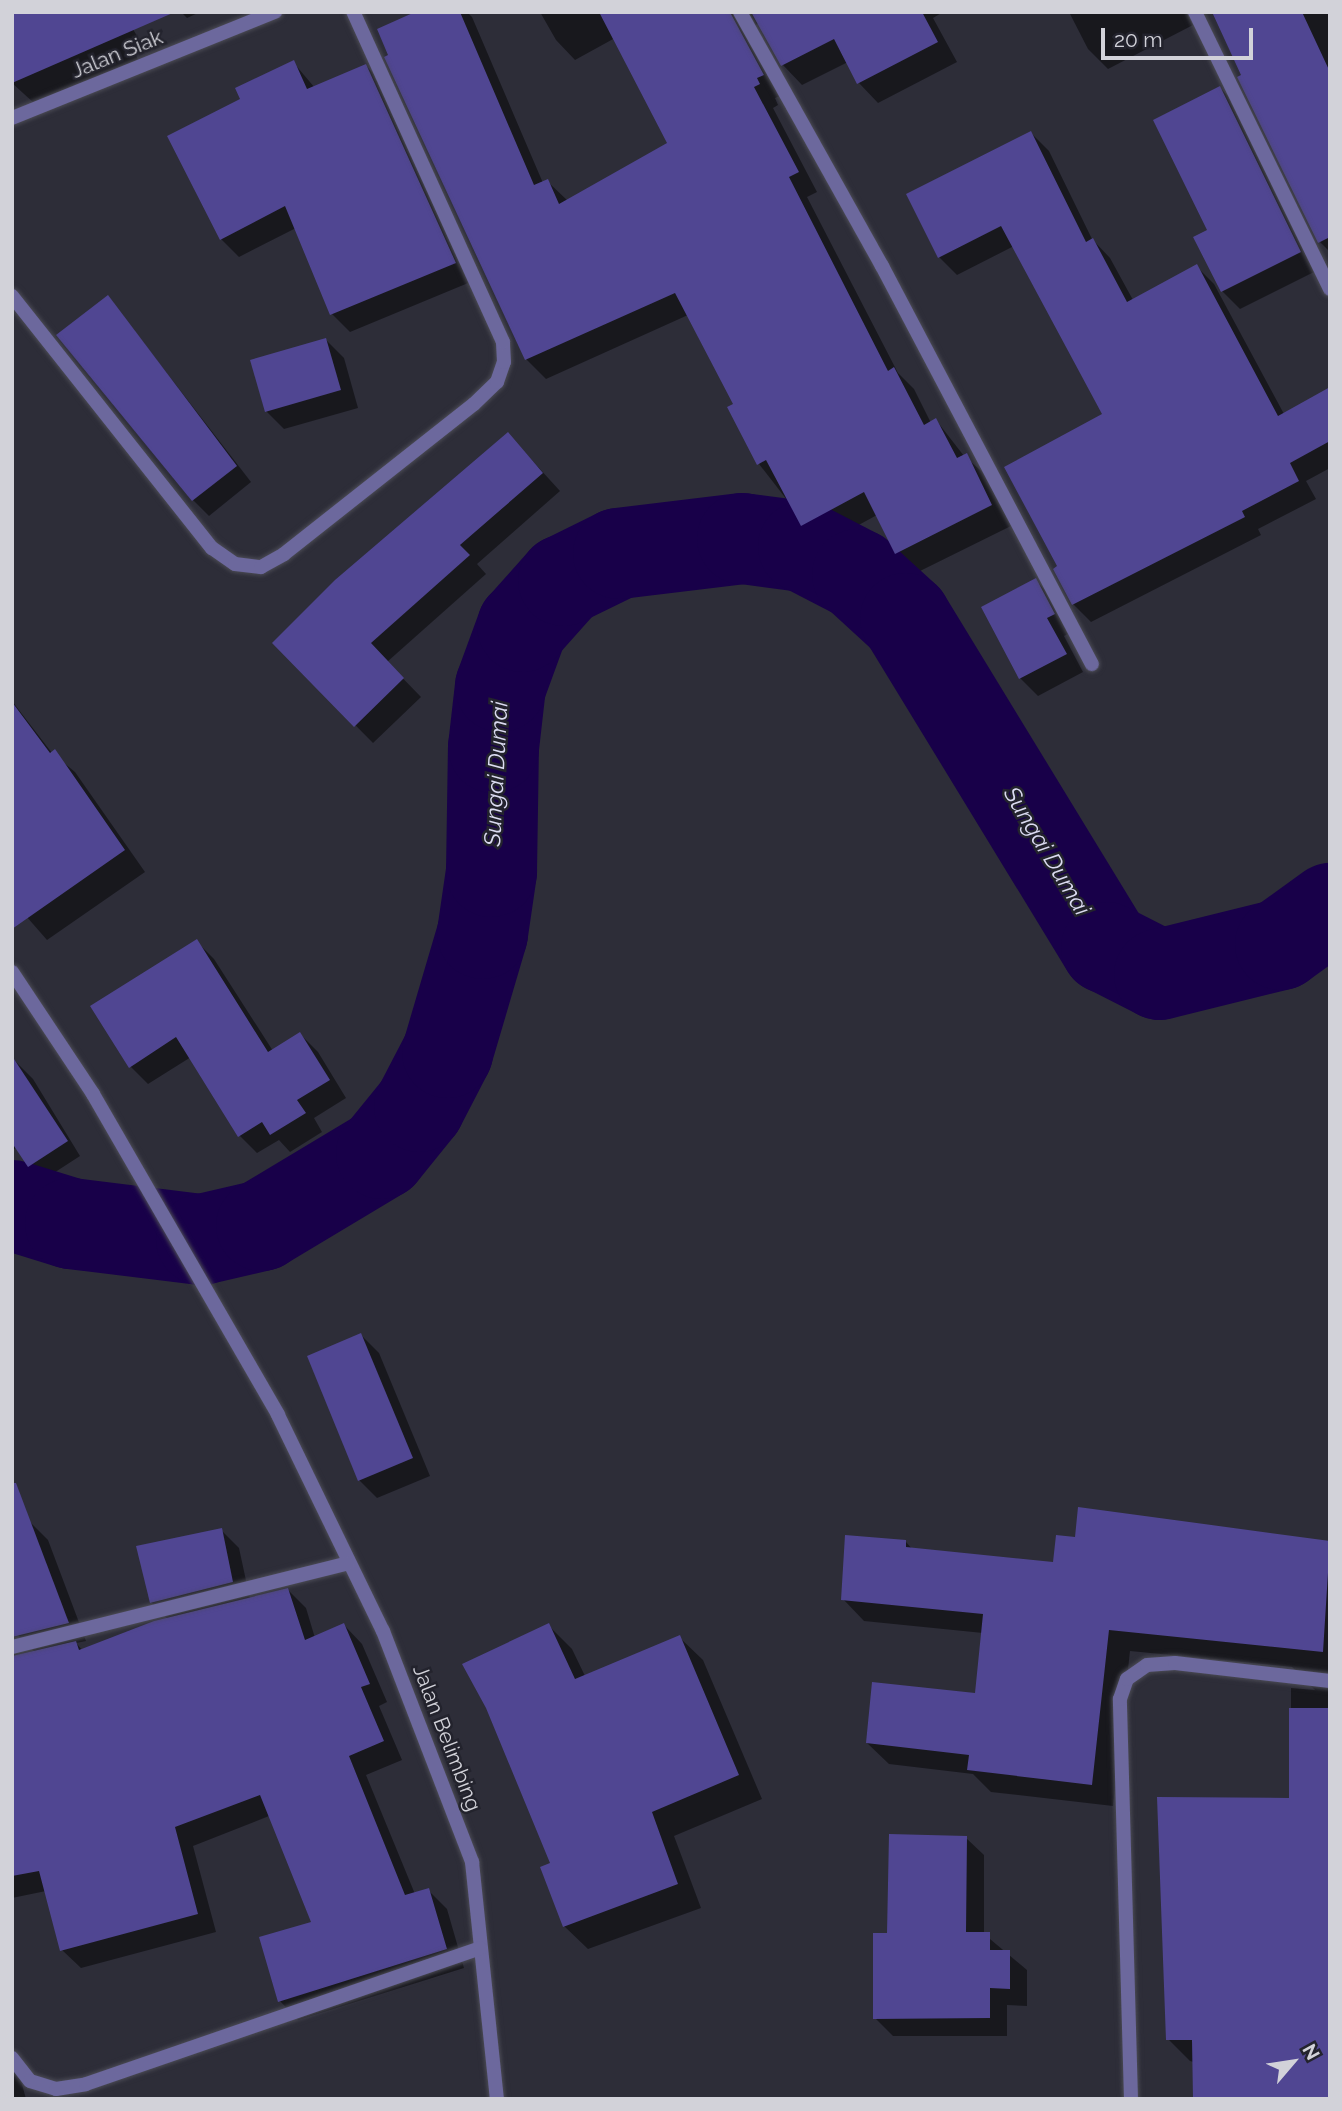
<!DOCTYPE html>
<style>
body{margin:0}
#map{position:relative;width:1342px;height:2111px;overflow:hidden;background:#2d2d38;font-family:Raleway,sans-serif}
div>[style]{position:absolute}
.shadow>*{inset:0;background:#0007}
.river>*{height:91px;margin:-45.5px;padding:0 45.5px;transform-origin:45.5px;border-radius:45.5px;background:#180049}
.building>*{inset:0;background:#504692}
.roads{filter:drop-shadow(0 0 2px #4b4b55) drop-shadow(0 0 2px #4b4b55)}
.street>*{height:14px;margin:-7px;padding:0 7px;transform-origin:7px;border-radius:7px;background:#6c689d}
span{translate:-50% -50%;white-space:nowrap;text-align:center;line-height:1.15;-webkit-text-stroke:5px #23232d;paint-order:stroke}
.street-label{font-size:21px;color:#d2d2d9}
.water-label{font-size:23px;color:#dbdbf1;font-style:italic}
.frame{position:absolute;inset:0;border:14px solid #d2d2d9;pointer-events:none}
.north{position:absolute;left:1258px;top:2027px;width:70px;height:70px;-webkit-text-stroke:5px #23232d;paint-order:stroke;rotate:61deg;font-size:19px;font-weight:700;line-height:28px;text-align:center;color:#d2d2d9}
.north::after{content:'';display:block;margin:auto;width:24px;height:32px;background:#d2d2d9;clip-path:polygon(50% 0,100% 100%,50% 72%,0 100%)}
.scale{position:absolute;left:1101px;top:28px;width:152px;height:32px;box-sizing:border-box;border:4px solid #d2d2d9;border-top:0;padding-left:9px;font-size:21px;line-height:24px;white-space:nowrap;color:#d2d2d9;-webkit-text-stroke:5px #23232d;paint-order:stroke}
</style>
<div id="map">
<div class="shadow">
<i style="clip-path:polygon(12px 12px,123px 12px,137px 36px,129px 39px,138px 60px,35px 104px,12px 83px)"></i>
<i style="clip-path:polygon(181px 12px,200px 12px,187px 18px)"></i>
<i style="clip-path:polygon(419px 12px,467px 12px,472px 17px,543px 183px,547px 181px,568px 201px,670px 143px,615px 38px,575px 60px,556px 40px,540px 12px,943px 12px,933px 18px,957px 62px,878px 103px,859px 83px,848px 62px,802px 85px,783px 65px,759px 22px,749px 32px,782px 95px,775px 98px,778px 105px,773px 108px,817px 192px,807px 197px,898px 373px,914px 389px,931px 423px,936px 420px,964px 456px,986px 475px,1011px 526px,916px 573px,896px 553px,877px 515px,822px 545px,759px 464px,736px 405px,688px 315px,546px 379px,526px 359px)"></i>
<i style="clip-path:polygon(1069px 12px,1186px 12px,1193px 25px,1108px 69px,1088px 49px)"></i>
<i style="clip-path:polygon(1213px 12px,1330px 12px,1330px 252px,1320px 242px)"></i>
<i style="clip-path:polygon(293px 62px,315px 88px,366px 66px,384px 84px,473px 281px,350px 332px,332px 314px,296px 228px,239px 257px,221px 239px,242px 99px)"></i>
<i style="clip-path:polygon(1220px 88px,1238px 106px,1318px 270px,1240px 309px,1222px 291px,1210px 230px)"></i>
<i style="clip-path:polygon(1031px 133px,1049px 151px,1092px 239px,1110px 258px,1133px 300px,1196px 266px,1214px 284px,1284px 414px,1330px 389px,1330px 468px,1306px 481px,1316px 499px,1258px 529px,1261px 535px,1091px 622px,1073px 604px,1059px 567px,1105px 415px,1014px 246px,957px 275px,939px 257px)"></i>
<i style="clip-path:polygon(108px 297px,251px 482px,209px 516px,193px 500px)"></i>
<i style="clip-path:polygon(326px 340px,344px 358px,358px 408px,284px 429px,266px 411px)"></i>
<i style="clip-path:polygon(508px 434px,560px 491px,477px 564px,486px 574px,387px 662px,421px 697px,373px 743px,274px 643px)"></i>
<i style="clip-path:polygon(1035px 580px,1053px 598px,1071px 632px,1064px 636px,1083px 672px,1038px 696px,1020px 678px)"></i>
<i style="clip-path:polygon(12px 701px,52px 753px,75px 772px,145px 872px,47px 940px,12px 900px)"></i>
<i style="clip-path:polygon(196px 941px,214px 959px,273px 1051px,300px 1034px,318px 1052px,346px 1098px,314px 1118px,322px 1132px,290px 1152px,279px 1140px,257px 1153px,239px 1135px,191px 1057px,148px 1084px,130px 1066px)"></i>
<i style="clip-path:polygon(12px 1058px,33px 1079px,80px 1156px,43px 1180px,17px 1147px,12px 1151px)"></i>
<i style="clip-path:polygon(361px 1335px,379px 1353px,430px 1476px,377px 1498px,359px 1480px)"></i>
<i style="clip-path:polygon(30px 1522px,48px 1540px,86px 1641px,76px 1643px,83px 1651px,169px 1620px,151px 1602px,221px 1530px,239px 1548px,250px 1599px,288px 1590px,306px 1608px,315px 1638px,344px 1625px,362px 1644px,387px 1702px,379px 1706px,402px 1760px,366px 1775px,415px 1894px,428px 1890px,447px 1909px,464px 1968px,298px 2020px,280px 2001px,314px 1923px,269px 1816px,193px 1846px,216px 1932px,81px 1968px,62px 1950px,46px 1891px,12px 1898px,12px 1746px,37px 1654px,18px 1635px)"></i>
<i style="clip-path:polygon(1330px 1541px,1330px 2099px,1190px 2061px,1168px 2039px,1291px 1800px,1291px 1688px,1315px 1690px,1292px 1667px,1130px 1651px,1113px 1806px,991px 1792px,973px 1774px,889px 1764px,867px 1743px,977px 1695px,983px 1633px,864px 1621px,843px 1599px,906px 1542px,913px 1550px,1055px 1564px)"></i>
<i style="clip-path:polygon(549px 1626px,572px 1649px,585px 1676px,679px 1637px,703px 1660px,762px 1799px,674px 1836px,701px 1908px,588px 1949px,564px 1926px,552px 1864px)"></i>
<i style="clip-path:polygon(966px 1838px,984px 1855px,984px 1934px,1027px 1970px,1027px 2006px,1007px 2005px,1007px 2036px,893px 2036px,875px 2018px,889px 1934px)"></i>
<i style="clip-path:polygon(12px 2047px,26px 2099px,12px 2099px)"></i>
</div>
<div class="river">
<i style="left:12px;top:1205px;width:61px;rotate:17.2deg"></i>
<i style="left:70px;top:1223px;width:132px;rotate:7deg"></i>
<i style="left:201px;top:1239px;width:62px;rotate:-13.1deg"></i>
<i style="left:261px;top:1225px;width:140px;rotate:-31deg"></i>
<i style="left:381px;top:1153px;width:60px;rotate:-51deg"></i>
<i style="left:419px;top:1106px;width:61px;rotate:-62.6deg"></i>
<i style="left:447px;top:1052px;width:124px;rotate:-73.6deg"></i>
<i style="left:482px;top:933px;width:63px;rotate:-81.7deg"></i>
<i style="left:491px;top:871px;width:124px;rotate:-89.1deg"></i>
<i style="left:493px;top:747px;width:61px;rotate:-83.5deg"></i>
<i style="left:500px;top:686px;width:64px;rotate:-69.9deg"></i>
<i style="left:522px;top:626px;width:62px;rotate:-48.3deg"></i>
<i style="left:563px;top:580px;width:61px;rotate:-26.1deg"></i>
<i style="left:618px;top:553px;width:125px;rotate:-6.9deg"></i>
<i style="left:742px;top:538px;width:62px;rotate:7.5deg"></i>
<i style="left:803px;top:546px;width:61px;rotate:27.4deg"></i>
<i style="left:857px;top:574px;width:65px;rotate:42.5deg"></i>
<i style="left:905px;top:618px;width:386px;rotate:58.6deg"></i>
<i style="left:1106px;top:947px;width:59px;rotate:27deg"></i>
<i style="left:1159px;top:974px;width:125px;rotate:-13.9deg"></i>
<i style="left:1280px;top:944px;width:62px;rotate:-35.8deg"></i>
</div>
<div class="building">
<i style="clip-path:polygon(12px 12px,175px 12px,12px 83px)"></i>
<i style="clip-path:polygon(415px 12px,460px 12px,534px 185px,548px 179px,559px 204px,667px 143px,599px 12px,730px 12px,764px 75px,757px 78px,760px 84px,754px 87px,799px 172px,789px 177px,888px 371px,894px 367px,924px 425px,936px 418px,957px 458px,967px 453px,992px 505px,895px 554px,864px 492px,801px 526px,766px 460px,757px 465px,727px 407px,733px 404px,675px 293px,525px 360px,384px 57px,388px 55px,377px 29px)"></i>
<i style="clip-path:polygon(751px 12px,922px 12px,938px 42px,857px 84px,834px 39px,781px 66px)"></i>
<i style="clip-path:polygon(1212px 12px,1302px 12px,1330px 72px,1330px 237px,1318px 243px,1237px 77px,1241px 75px)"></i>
<i style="clip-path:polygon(294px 60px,307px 89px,366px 64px,456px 263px,330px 315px,285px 206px,220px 240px,167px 136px,240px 99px,235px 88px)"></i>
<i style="clip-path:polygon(1220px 86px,1301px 252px,1221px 292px,1193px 237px,1207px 230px,1153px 120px)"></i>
<i style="clip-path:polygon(1031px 131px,1086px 242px,1093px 238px,1127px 302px,1197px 264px,1278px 416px,1330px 387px,1330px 441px,1290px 463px,1299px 481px,1242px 511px,1245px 517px,1072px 605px,1053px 569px,1057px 566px,1004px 467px,1102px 414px,1001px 226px,938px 258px,906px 194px)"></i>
<i style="clip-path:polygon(108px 295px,237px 466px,192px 501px,56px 335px)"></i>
<i style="clip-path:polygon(326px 338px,341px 390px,265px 412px,250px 360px)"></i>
<i style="clip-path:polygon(508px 432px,543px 473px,460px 545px,470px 555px,371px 643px,404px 678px,354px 727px,272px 643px,335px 580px)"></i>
<i style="clip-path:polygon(1036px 578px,1055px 614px,1047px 618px,1067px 654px,1019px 679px,981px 607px)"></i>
<i style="clip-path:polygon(12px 702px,50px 753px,55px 749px,125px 850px,12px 929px)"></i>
<i style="clip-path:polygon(197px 939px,268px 1052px,300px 1032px,330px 1080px,297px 1100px,306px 1113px,270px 1135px,262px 1122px,238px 1137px,176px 1037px,129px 1068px,90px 1006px)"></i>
<i style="clip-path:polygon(12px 1056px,68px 1141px,28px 1167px,12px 1143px)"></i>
<i style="clip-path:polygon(361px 1333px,413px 1458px,358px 1481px,307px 1356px)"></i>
<i style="clip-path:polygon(12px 1483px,16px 1483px,69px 1623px,12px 1637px)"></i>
<i style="clip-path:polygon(1078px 1507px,1330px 1541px,1323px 1652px,1109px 1630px,1092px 1785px,967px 1770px,969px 1755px,866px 1743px,872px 1682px,975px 1693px,983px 1614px,841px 1600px,845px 1535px,906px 1540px,906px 1547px,1053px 1562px,1056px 1535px,1075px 1537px)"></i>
<i style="clip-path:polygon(222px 1528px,233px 1582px,150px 1603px,136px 1546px)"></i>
<i style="clip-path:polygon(288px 1588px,305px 1640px,344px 1623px,370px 1684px,361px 1687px,384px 1741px,349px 1756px,405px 1895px,429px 1888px,447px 1949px,278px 2002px,259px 1937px,311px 1922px,260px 1795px,175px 1827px,198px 1914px,60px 1951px,39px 1871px,12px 1876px,12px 1656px,76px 1641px,79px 1650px,154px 1621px)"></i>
<i style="clip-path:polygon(549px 1623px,575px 1679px,680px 1635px,739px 1775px,652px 1812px,678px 1884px,563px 1927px,540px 1867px,550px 1863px,486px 1708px,462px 1664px)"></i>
<i style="clip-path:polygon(1289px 1708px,1330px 1708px,1330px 2099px,1193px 2099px,1192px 2040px,1166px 2040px,1157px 1797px,1289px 1798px)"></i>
<i style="clip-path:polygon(889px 1834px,967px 1836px,966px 1932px,990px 1932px,990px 1950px,1010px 1950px,1010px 1989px,990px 1988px,990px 2018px,873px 2019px,873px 1933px,887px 1933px)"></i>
</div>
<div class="roads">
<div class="street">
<i style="left:740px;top:12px;width:291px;rotate:60.8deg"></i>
<i style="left:882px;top:266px;width:450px;rotate:62.2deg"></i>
<i style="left:1195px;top:12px;width:308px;rotate:64deg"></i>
<i style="left:12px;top:118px;width:284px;rotate:-22deg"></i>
<i style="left:12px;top:296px;width:322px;rotate:51.6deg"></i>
<i style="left:212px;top:548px;width:28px;rotate:35deg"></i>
<i style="left:235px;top:564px;width:26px;rotate:7deg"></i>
<i style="left:261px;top:567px;width:26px;rotate:-29deg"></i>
<i style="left:284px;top:554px;width:242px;rotate:-38.3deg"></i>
<i style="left:474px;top:404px;width:32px;rotate:-44deg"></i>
<i style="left:497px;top:382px;width:21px;rotate:-71deg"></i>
<i style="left:504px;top:362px;width:20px;rotate:-93deg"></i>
<i style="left:503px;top:342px;width:362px;rotate:-114.4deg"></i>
<i style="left:12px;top:972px;width:146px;rotate:56.4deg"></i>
<i style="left:93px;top:1094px;width:370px;rotate:60deg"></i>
<i style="left:278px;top:1415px;width:240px;rotate:64.1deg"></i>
<i style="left:383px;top:1631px;width:248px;rotate:68.9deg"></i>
<i style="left:472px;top:1862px;width:238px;rotate:84deg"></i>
<i style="left:12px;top:1647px;width:346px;rotate:-14deg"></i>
<i style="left:12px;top:2058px;width:29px;rotate:52deg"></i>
<i style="left:30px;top:2081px;width:27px;rotate:17deg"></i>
<i style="left:56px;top:2089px;width:30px;rotate:-9deg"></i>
<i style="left:86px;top:2084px;width:417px;rotate:-19deg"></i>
<i style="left:1131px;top:2099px;width:400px;rotate:-91.6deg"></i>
<i style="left:1120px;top:1699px;width:21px;rotate:-71deg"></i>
<i style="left:1127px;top:1679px;width:24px;rotate:-35deg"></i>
<i style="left:1147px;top:1665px;width:28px;rotate:-4deg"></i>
<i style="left:1175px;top:1663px;width:156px;rotate:6.6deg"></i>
</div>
</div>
<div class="street-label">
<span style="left:117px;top:54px;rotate:-22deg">Jalan Siak</span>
<span style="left:447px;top:1738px;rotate:69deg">Jalan Belimbing</span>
</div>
<div class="water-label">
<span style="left:496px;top:774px;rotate:-87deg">Sungai Dumai</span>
<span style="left:1047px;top:851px;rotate:59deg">Sungai Dumai</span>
</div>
<div class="frame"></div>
<div class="north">N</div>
<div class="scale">20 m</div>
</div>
